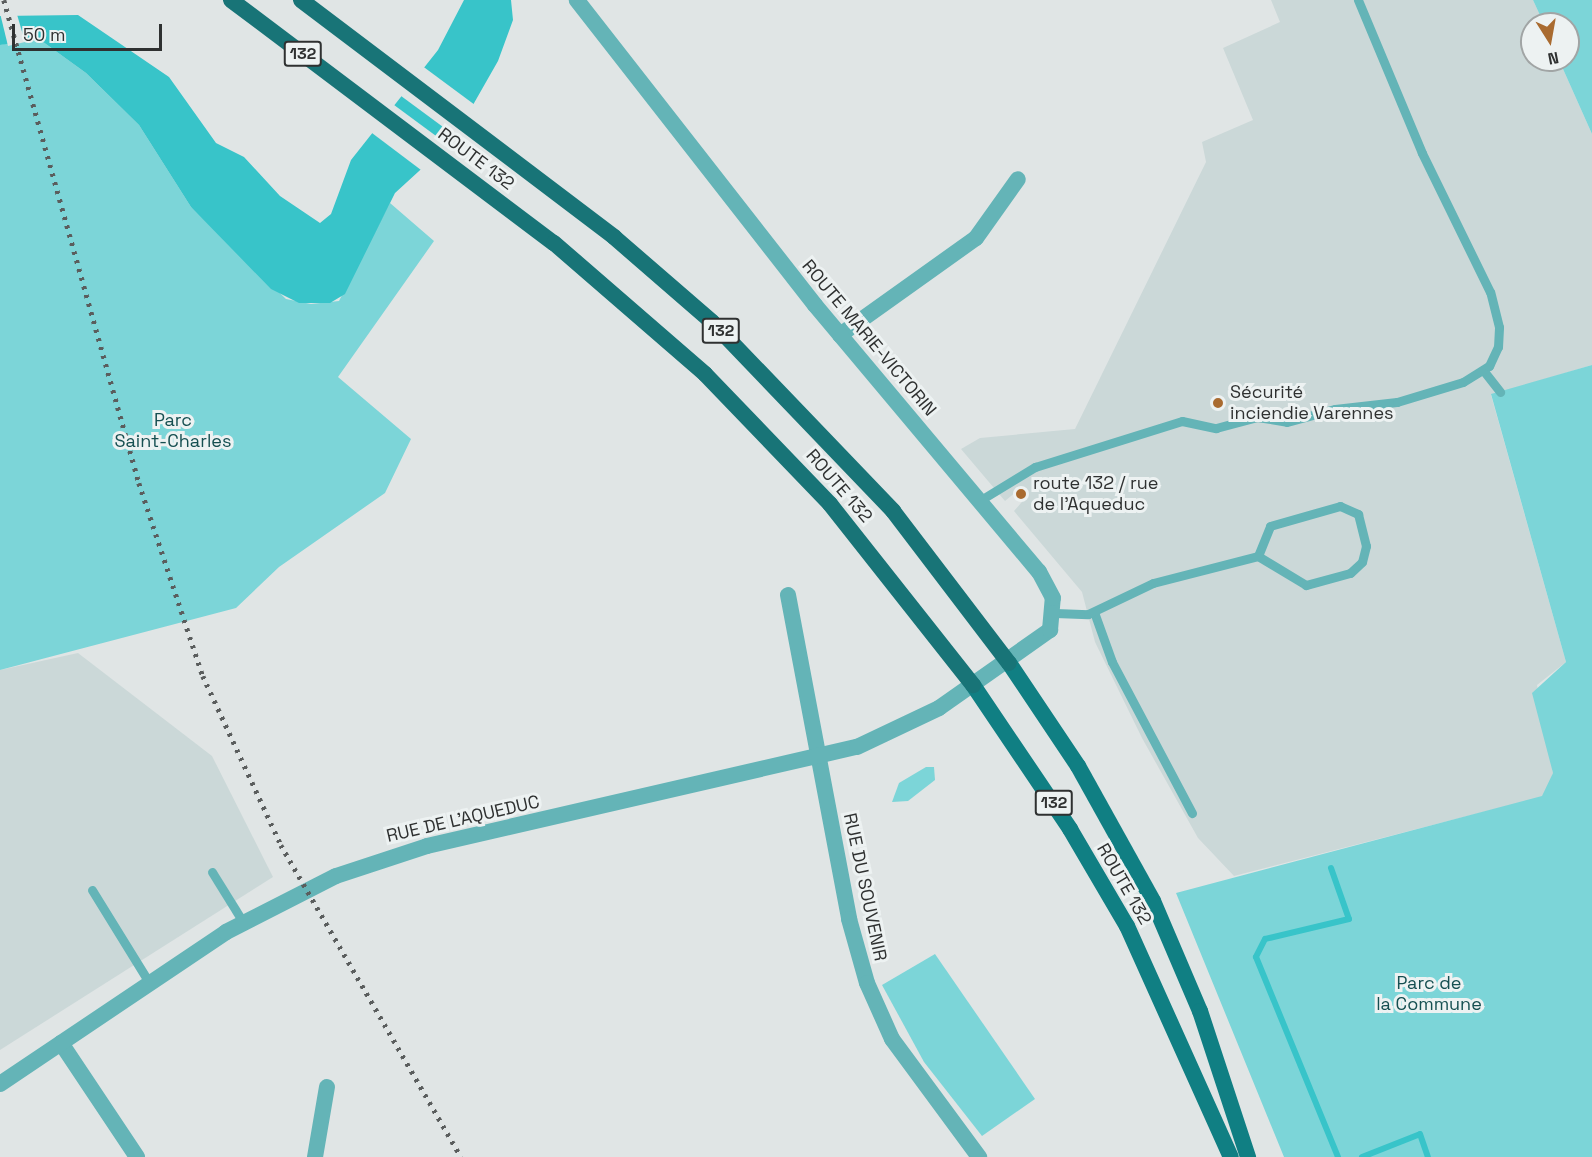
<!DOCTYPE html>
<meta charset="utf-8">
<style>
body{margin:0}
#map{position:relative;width:1592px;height:1157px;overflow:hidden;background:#e0e5e5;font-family:"Space Grotesk",sans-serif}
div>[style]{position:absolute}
.built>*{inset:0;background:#cbd8d8}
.green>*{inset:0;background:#7cd5d8}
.water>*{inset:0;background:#38c4c9}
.pier>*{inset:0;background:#e0e5e5}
.stream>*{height:6px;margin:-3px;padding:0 3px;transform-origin:3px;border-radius:3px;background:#38c4c9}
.service>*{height:9px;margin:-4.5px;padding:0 4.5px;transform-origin:4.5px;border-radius:4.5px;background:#64b4b7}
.minor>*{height:16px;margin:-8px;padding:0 8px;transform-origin:8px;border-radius:8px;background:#64b4b7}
.tertiary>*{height:16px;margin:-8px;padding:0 8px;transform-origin:8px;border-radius:8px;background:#64b4b7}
.primary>*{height:16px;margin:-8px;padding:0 8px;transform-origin:8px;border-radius:8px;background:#107f83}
.trunk>*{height:16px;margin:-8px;padding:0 8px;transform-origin:8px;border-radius:8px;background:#187477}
.rail>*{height:4.5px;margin-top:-2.25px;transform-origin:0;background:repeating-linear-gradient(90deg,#5a5d5d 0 3px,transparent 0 9px)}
.dots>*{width:16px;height:16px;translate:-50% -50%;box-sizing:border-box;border:3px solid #edf2f2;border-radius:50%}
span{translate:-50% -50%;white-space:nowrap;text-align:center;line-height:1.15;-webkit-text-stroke:6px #edf2f2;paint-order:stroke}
.shield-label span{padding:2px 4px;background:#edf2f2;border:2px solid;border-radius:4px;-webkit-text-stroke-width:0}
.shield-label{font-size:16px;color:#2f3131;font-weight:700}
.street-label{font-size:18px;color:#2f3131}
.poi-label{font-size:18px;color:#2f3131}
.left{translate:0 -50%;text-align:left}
.park-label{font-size:18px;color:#154f51}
.north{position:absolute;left:1520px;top:12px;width:60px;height:60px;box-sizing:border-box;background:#edf2f2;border:2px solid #a1a5a5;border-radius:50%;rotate:169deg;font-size:16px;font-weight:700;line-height:24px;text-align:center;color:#2f3131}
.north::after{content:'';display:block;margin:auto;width:21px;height:27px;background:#a96b30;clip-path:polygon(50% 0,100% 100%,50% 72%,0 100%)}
.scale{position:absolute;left:12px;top:24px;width:150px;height:27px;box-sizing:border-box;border:3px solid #2f3131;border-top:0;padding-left:8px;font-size:18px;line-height:21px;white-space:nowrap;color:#2f3131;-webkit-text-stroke:4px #edf2f2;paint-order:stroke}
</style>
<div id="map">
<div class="built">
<i style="clip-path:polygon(1271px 0,1533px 0,1544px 24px,1532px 24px,1532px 60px,1559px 60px,1592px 134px,1592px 365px,1491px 395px,1566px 662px,1537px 685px,1553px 773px,1549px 787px,1542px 797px,1234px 876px,1198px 838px,1142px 738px,1095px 642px,1082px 592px,1014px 511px,1028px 495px,1022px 487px,1005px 501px,961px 449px,980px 438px,1075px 429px,1206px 162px,1202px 142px,1253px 120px,1223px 48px,1280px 22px)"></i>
<i style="clip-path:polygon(78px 653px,212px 756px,273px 877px,0 1050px,0 670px)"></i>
</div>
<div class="green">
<i style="clip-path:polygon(1533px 0,1592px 0,1592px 134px,1559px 60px,1568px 60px,1568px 24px,1544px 24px)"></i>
<i style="clip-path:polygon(25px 39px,39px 39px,86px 73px,139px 125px,191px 207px,286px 299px,311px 304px,339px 301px,390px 203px,434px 241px,338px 377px,411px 439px,385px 493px,279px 567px,236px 608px,0 670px,0 45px)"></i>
<i style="clip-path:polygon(1592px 365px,1592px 1157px,1284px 1157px,1176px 893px,1542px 796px,1553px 773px,1532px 693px,1566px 662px,1491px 394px)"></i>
<i style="clip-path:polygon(926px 767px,934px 767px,935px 780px,908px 801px,892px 802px,899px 783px)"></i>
<i style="clip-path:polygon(935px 954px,1035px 1099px,982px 1136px,924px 1062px,882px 985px)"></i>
</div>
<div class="water">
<i style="clip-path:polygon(464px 0,511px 0,513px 20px,498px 61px,453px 140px,395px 193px,345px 294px,330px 303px,299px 303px,271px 289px,191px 207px,139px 125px,86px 73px,39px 39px,0 45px,0 16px,78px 15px,169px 77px,216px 143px,244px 157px,280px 196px,320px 223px,331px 214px,351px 160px,438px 50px)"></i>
</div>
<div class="pier">
<i style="clip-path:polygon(16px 11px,25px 42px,8px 46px,0 13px)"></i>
<i style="clip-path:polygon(421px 65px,475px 105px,458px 138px,397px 93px)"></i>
<i style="clip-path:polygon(390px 102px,451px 147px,425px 173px,368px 130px)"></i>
</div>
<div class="stream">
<i style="left:1331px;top:868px;width:54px;rotate:70.6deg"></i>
<i style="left:1349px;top:919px;width:86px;rotate:166.6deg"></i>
<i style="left:1265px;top:939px;width:20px;rotate:117deg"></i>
<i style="left:1256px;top:957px;width:216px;rotate:67.7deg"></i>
<i style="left:1362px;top:1157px;width:62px;rotate:-21.6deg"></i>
<i style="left:1420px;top:1134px;width:24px;rotate:71deg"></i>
</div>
<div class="service">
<i style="left:1483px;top:370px;width:28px;rotate:52deg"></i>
<i style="left:979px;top:501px;width:66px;rotate:-31.3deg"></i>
<i style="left:1035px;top:467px;width:154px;rotate:-17.4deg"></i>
<i style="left:1182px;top:421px;width:35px;rotate:12deg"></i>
<i style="left:1216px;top:428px;width:42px;rotate:-15deg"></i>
<i style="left:1257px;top:417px;width:30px;rotate:9deg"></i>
<i style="left:1287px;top:422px;width:50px;rotate:-15.2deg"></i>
<i style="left:1335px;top:409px;width:62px;rotate:-6.4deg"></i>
<i style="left:1397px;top:402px;width:69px;rotate:-16.9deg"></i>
<i style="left:1463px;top:382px;width:31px;rotate:-32deg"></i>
<i style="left:1489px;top:366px;width:21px;rotate:-65deg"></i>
<i style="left:1498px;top:347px;width:20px;rotate:-87deg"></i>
<i style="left:1499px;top:327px;width:36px;rotate:-104deg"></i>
<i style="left:1490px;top:292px;width:155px;rotate:-116.1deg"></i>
<i style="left:1422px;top:153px;width:166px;rotate:-112.7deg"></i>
<i style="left:1340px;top:506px;width:20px;rotate:24deg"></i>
<i style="left:1358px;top:514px;width:33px;rotate:76deg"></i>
<i style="left:1366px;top:546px;width:16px;rotate:104deg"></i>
<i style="left:1362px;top:562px;width:16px;rotate:137deg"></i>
<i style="left:1350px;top:573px;width:46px;rotate:164.7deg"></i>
<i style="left:1306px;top:585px;width:56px;rotate:-148.9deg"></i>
<i style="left:1258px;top:556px;width:32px;rotate:-68deg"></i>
<i style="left:1270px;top:526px;width:73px;rotate:-15.9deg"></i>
<i style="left:1094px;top:612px;width:53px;rotate:70.2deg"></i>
<i style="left:1112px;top:662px;width:171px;rotate:62.1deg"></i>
<i style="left:1055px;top:613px;width:33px;rotate:2deg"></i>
<i style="left:1088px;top:614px;width:72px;rotate:-25.5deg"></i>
<i style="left:1153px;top:583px;width:108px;rotate:-14.4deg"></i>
<i style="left:212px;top:872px;width:59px;rotate:58.2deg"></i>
<i style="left:92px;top:890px;width:110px;rotate:58.3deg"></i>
</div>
<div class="minor">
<i style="left:840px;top:335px;width:167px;rotate:-35.5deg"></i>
<i style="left:976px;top:238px;width:72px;rotate:-54.6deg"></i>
<i style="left:788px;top:595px;width:330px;rotate:79.3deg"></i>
<i style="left:849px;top:919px;width:66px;rotate:74.3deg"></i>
<i style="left:867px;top:983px;width:61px;rotate:65.9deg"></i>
<i style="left:892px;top:1039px;width:147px;rotate:53.6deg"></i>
<i style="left:61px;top:1043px;width:137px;rotate:56.3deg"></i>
<i style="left:315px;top:1157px;width:71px;rotate:-80.3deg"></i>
</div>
<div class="tertiary">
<i style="left:0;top:1084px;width:272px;rotate:-33.9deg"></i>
<i style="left:226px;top:932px;width:123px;rotate:-27deg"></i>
<i style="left:336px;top:876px;width:96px;rotate:-18.2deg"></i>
<i style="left:427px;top:846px;width:441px;rotate:-13deg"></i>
<i style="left:857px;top:747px;width:91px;rotate:-25.4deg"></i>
<i style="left:939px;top:708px;width:136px;rotate:-35.1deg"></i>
<i style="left:1050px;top:630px;width:32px;rotate:-85deg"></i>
<i style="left:1053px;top:598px;width:30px;rotate:-118deg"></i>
<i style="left:1039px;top:572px;width:349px;rotate:-130deg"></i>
<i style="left:815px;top:305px;width:387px;rotate:-128deg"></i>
</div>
<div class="primary">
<i style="left:1009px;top:663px;width:124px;rotate:56.2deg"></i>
<i style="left:1078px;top:766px;width:154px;rotate:60.9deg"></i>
<i style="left:1153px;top:901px;width:120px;rotate:66.9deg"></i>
<i style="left:1200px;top:1011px;width:154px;rotate:71.8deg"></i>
<i style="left:973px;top:685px;width:174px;rotate:56deg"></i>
<i style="left:1070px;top:829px;width:113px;rotate:59.6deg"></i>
<i style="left:1127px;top:926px;width:253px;rotate:65.8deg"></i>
</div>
<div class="trunk">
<i style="left:231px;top:0;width:404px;rotate:37deg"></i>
<i style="left:554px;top:243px;width:200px;rotate:40.9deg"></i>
<i style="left:705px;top:374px;width:180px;rotate:46.1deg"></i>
<i style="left:830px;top:504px;width:231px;rotate:51.7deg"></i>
<i style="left:301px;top:0;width:393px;rotate:37.1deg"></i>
<i style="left:614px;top:237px;width:130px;rotate:40.9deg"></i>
<i style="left:712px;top:322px;width:262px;rotate:46.2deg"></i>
<i style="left:893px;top:511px;width:191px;rotate:52.7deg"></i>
</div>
<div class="rail">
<i style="left:4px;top:0;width:502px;rotate:74.38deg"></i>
<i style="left:139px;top:483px;width:203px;rotate:71.7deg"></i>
<i style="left:203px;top:676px;width:186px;rotate:65.2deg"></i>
<i style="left:281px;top:845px;width:360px;rotate:60deg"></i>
</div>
<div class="dots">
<i style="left:1218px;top:403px;background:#a96b30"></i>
<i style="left:1021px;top:494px;background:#a96b30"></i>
</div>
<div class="shield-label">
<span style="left:303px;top:54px">132</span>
<span style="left:721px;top:331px">132</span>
<span style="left:1054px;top:803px">132</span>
</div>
<div class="street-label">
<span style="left:476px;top:159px;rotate:37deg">ROUTE 132</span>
<span style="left:869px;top:338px;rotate:50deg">ROUTE MARIE-VICTORIN</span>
<span style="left:839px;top:486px;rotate:49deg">ROUTE 132</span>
<span style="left:463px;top:819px;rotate:-13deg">RUE DE L'AQUEDUC</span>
<span style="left:1124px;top:884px;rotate:60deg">ROUTE 132</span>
<span style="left:865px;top:887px;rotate:78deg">RUE DU SOUVENIR</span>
</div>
<div class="poi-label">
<span class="left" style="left:1230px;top:403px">Sécurité<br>inciendie Varennes</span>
<span class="left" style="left:1033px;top:494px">route 132 / rue<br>de l'Aqueduc</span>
</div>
<div class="park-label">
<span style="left:173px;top:431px">Parc<br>Saint-Charles</span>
<span style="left:1429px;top:994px">Parc de<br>la Commune</span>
</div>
<div class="north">N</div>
<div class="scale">50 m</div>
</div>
